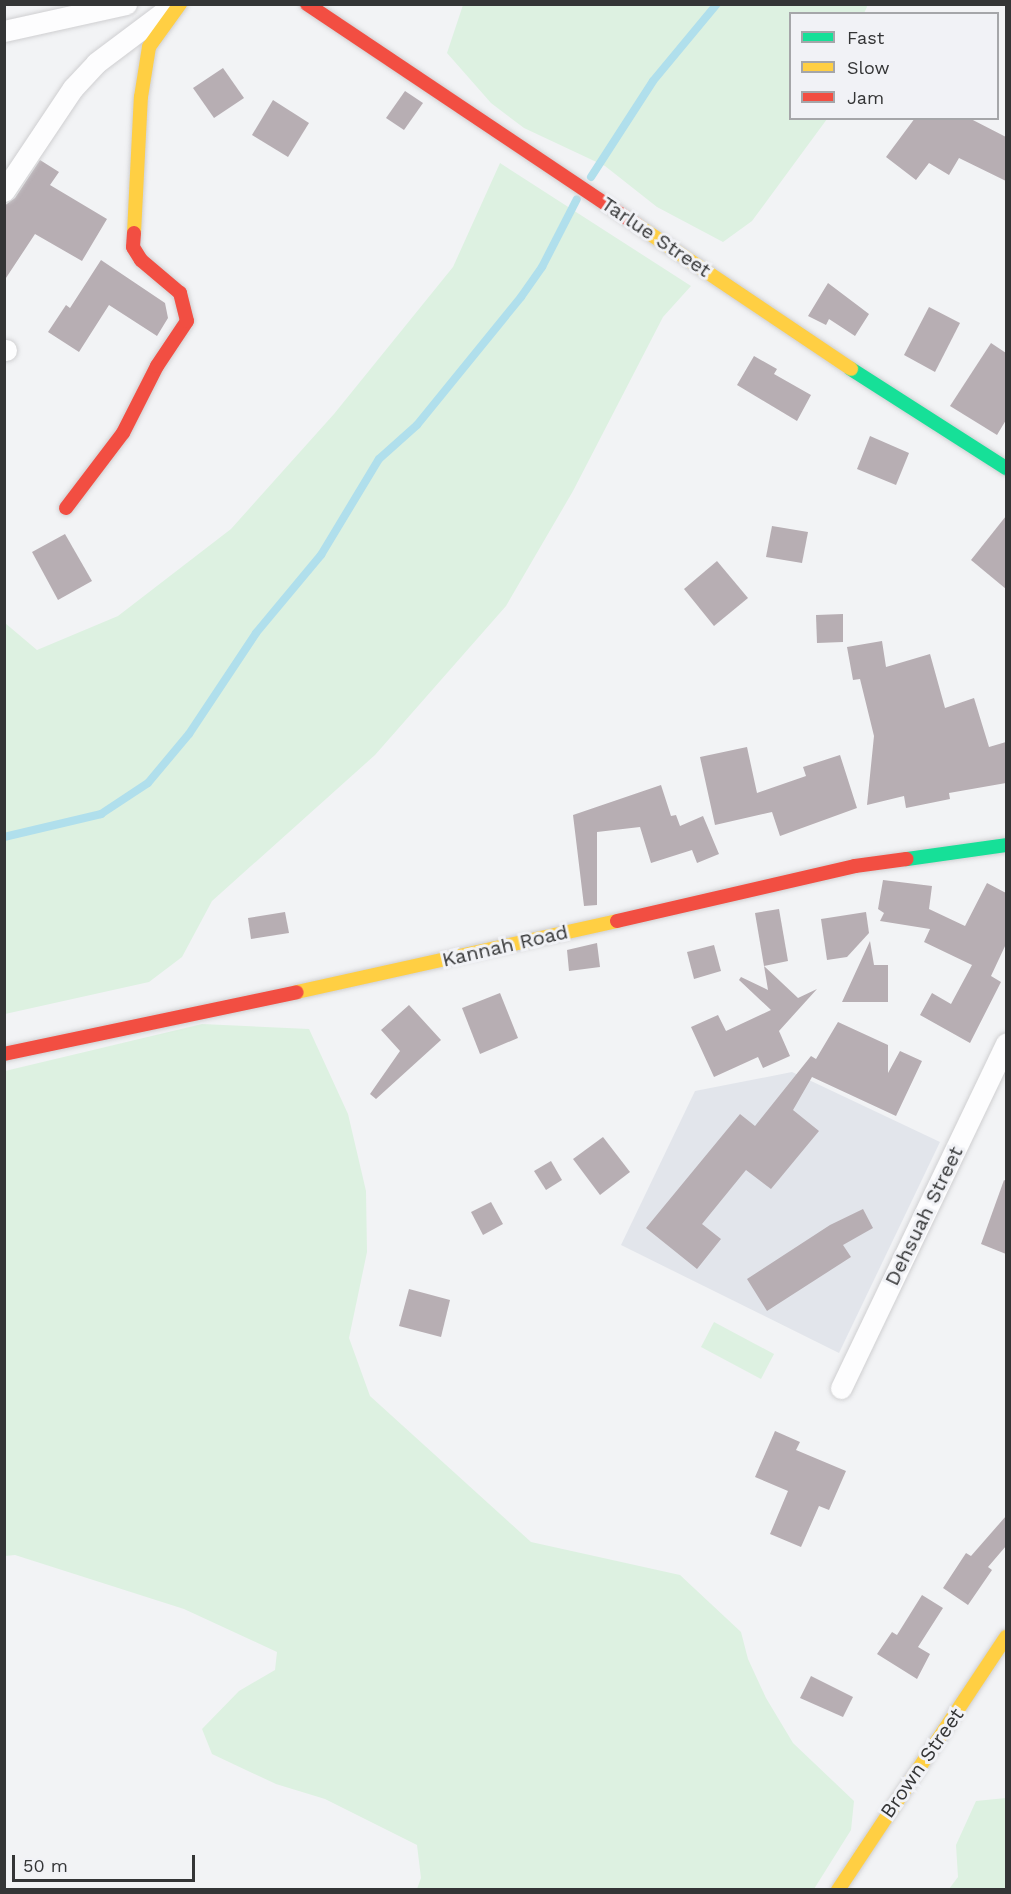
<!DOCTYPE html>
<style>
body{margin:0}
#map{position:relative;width:1011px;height:1894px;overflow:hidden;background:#f2f3f5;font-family:"Work Sans",sans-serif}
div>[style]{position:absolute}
.built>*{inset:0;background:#e2e5eb}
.green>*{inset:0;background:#ddf1e1}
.stream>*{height:8px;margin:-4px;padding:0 4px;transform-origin:4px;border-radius:4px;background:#b0dfec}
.building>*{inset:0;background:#b7aeb3}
.roads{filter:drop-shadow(0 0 2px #cfcfd1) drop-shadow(0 0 2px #cfcfd1)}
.street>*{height:21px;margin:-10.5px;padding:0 10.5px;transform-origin:10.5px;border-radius:10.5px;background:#fdfdfe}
.fast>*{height:14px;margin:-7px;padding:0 7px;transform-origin:7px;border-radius:7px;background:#16e098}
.slow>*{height:14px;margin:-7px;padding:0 7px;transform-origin:7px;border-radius:7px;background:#ffcf43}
.jam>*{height:14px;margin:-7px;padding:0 7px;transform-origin:7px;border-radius:7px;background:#f24e42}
span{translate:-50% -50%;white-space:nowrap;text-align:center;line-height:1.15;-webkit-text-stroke:6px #f1f2f6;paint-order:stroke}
.street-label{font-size:20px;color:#343536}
.frame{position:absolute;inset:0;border:6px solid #343536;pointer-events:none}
.legend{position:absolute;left:789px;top:12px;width:210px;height:108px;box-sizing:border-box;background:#f1f2f6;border:2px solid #a5a6a9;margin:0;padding:8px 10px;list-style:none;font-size:18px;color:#343536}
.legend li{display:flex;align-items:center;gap:12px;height:30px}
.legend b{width:30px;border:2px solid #a5a6a9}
.scale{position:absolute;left:12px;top:1855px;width:183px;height:27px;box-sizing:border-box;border:3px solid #343536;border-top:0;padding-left:8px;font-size:18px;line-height:21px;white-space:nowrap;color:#343536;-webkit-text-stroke:4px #f1f2f6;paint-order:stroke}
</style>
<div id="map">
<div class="built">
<i style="clip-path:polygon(792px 1072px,940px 1142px,839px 1353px,621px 1245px,695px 1091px)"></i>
</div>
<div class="green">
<i style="clip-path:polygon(463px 5px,866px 4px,867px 7px,864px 13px,790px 14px,790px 118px,827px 119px,752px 221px,723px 242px,657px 207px,605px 166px,524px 128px,491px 103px,447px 53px)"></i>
<i style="clip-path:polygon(500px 163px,691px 286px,663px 317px,573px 491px,506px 606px,375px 755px,212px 901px,182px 957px,149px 982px,5px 1014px,5px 623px,37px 650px,118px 616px,231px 529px,334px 414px,453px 267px)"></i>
<i style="clip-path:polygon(202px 1024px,309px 1029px,348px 1114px,366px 1191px,367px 1252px,349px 1338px,370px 1396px,531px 1542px,680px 1575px,741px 1632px,748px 1659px,766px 1698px,793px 1743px,854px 1801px,851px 1830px,814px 1889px,417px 1889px,421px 1878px,417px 1845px,325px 1799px,276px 1784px,212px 1754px,202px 1729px,239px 1691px,275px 1670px,277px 1652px,184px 1609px,15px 1555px,5px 1556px,5px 1071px)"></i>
<i style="clip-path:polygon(714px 1322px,774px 1354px,761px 1379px,701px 1347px)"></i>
<i style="clip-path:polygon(1006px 1798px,1006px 1889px,949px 1889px,958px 1877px,956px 1845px,976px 1801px)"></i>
</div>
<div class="stream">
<i style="left:591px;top:177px;width:114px;rotate:-57.1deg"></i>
<i style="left:653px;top:81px;width:100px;rotate:-50.3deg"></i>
<i style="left:4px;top:837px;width:100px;rotate:-13.3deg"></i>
<i style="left:101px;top:814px;width:56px;rotate:-33.4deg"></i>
<i style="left:148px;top:783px;width:64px;rotate:-50.1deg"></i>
<i style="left:189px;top:734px;width:121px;rotate:-56.4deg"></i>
<i style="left:256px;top:633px;width:102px;rotate:-50.2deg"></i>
<i style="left:321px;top:555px;width:112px;rotate:-58.9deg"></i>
<i style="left:379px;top:459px;width:51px;rotate:-41.8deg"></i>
<i style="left:417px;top:425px;width:165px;rotate:-50.9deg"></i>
<i style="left:521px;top:297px;width:37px;rotate:-55deg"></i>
<i style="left:542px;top:267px;width:76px;rotate:-62.8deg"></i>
</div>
<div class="building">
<i style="clip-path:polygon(223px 68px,244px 98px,214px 118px,193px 88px)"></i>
<i style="clip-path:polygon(405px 91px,423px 103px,404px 130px,386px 118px)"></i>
<i style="clip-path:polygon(273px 100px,309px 123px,288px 157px,252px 135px)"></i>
<i style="clip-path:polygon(915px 118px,969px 118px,1006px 137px,1006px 181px,959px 158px,949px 175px,929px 163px,916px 180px,886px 157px)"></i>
<i style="clip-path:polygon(40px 160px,59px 172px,50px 185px,107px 219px,82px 261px,35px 234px,4px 281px,4px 206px,15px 198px)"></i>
<i style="clip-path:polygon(101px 260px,165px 303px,168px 318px,157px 336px,109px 305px,79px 352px,48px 332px,66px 305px,70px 308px)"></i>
<i style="clip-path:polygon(828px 283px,869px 314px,855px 336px,829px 319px,826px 325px,808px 316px)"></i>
<i style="clip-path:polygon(929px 307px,960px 323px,935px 372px,904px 355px)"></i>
<i style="clip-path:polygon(991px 343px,1006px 353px,1006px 420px,997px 435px,950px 406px)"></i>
<i style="clip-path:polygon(754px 356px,777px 369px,774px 374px,811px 395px,797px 421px,737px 385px)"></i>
<i style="clip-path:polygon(870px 436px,909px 453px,896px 485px,857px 469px)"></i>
<i style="clip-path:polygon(1006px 516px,1006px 589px,971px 560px)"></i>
<i style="clip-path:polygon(772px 526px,808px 532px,802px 563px,766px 557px)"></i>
<i style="clip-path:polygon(65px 534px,92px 581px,58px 600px,32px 552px)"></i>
<i style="clip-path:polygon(717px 561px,748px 598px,714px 626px,684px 589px)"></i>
<i style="clip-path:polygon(843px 614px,843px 642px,817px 643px,816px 615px)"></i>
<i style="clip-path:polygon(882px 641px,886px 667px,930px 654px,945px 708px,974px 698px,989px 747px,1006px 742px,1006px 783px,949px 793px,950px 799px,906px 808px,904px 796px,867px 805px,874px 736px,860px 679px,853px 680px,847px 647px)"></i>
<i style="clip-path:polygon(747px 747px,757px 793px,806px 776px,803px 767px,840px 755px,857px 808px,780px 836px,772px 812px,715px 825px,700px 757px)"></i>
<i style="clip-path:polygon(661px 785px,671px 816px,676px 815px,680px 826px,703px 816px,719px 854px,697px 863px,692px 850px,651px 863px,640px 827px,597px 832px,597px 905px,584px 906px,573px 815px)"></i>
<i style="clip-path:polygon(883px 880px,932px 886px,929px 909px,965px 926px,987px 883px,1006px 893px,1006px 944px,991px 976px,1001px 982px,970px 1043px,920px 1015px,932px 993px,951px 1004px,972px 965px,924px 942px,930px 929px,880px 921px,884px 913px,878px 909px)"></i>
<i style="clip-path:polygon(779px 909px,788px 961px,764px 966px,755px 913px)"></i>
<i style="clip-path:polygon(285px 912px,289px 933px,251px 939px,248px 918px)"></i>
<i style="clip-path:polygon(866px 912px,869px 933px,847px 957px,827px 960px,821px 919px)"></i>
<i style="clip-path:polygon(870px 941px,874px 965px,888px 965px,888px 1002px,842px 1002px)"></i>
<i style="clip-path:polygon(597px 943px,600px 967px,569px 971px,567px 950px)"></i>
<i style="clip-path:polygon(714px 945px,721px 971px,694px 979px,687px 952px)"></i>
<i style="clip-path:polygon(764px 966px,798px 998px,817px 989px,779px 1031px,790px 1056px,763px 1068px,758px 1057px,714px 1077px,691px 1027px,718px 1015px,726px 1031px,771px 1010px,739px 980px,741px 977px,768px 990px)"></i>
<i style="clip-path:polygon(500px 993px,518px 1038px,480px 1054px,462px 1008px)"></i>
<i style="clip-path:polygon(409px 1005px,441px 1040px,376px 1099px,370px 1094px,400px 1051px,381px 1030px)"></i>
<i style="clip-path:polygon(838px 1022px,888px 1045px,888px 1073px,900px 1051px,922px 1061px,896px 1116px,812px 1077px,793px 1110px,819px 1131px,771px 1189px,746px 1170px,702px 1224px,721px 1239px,697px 1269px,646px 1228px,740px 1114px,755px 1126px,811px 1056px,816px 1059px)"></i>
<i style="clip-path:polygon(603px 1137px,630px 1172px,600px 1195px,573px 1159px)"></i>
<i style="clip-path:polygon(551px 1161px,562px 1180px,546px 1190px,534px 1171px)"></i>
<i style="clip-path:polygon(1004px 1180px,1006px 1181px,1006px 1254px,981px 1244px)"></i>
<i style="clip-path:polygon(491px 1202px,503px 1224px,483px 1235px,471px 1212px)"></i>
<i style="clip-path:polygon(863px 1209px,873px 1228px,843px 1245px,851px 1257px,767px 1311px,747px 1279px,830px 1225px)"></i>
<i style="clip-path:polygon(409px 1289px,450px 1300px,441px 1337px,399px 1326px)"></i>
<i style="clip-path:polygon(775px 1431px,800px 1442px,796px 1450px,846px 1471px,829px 1510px,819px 1506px,801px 1547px,770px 1534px,788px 1491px,755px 1477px)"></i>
<i style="clip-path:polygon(1006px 1516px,1006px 1546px,988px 1567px,992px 1570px,968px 1605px,943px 1588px,966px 1553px,971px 1556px)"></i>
<i style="clip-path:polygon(922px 1595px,943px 1608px,918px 1647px,930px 1654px,917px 1679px,877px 1654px,892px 1632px,897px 1635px)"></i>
<i style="clip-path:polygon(811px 1676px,853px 1697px,843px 1717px,800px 1698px)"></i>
</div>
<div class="roads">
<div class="street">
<i style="left:4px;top:31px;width:125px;rotate:-12.5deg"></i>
<i style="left:4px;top:191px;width:124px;rotate:-56.2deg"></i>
<i style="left:73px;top:88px;width:34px;rotate:-47deg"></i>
<i style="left:96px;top:63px;width:85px;rotate:-36.9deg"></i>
<i style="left:4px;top:350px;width:2px"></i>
<i style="left:841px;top:1388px;width:382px;rotate:-64.4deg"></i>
</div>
<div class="fast">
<i style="left:851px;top:369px;width:184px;rotate:32.6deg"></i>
<i style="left:907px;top:859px;width:100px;rotate:-8deg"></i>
</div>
<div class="slow">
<i style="left:637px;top:225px;width:258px;rotate:33.9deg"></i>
<i style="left:134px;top:233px;width:136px;rotate:-87.1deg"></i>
<i style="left:141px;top:97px;width:51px;rotate:-80.9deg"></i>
<i style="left:149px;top:47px;width:53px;rotate:-54.2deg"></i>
<i style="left:297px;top:992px;width:328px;rotate:-12.5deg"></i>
<i style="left:838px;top:1890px;width:304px;rotate:-56.4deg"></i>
</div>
<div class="jam">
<i style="left:307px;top:4px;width:397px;rotate:33.8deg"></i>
<i style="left:66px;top:508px;width:94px;rotate:-52.8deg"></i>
<i style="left:123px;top:433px;width:75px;rotate:-63.1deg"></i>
<i style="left:157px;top:366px;width:54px;rotate:-56.3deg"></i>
<i style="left:187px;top:321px;width:29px;rotate:-104deg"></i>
<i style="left:180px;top:293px;width:51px;rotate:-139.8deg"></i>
<i style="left:141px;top:260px;width:15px;rotate:-122deg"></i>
<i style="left:133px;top:247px;width:14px;rotate:-86deg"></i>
<i style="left:617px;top:921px;width:244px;rotate:-13deg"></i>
<i style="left:855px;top:866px;width:52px;rotate:-7.7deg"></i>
<i style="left:4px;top:1054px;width:299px;rotate:-11.9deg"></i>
</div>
</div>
<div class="street-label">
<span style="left:656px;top:237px;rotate:34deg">Tarlue Street</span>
<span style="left:505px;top:946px;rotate:-13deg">Kannah Road</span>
<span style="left:924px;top:1216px;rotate:-64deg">Dehsuah Street</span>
<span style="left:922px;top:1763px;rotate:-55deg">Brown Street</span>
</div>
<div class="frame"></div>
<ul class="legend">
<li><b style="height:8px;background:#16e098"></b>Fast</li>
<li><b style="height:8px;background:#ffcf43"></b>Slow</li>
<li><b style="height:8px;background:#f24e42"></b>Jam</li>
</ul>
<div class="scale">50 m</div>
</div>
